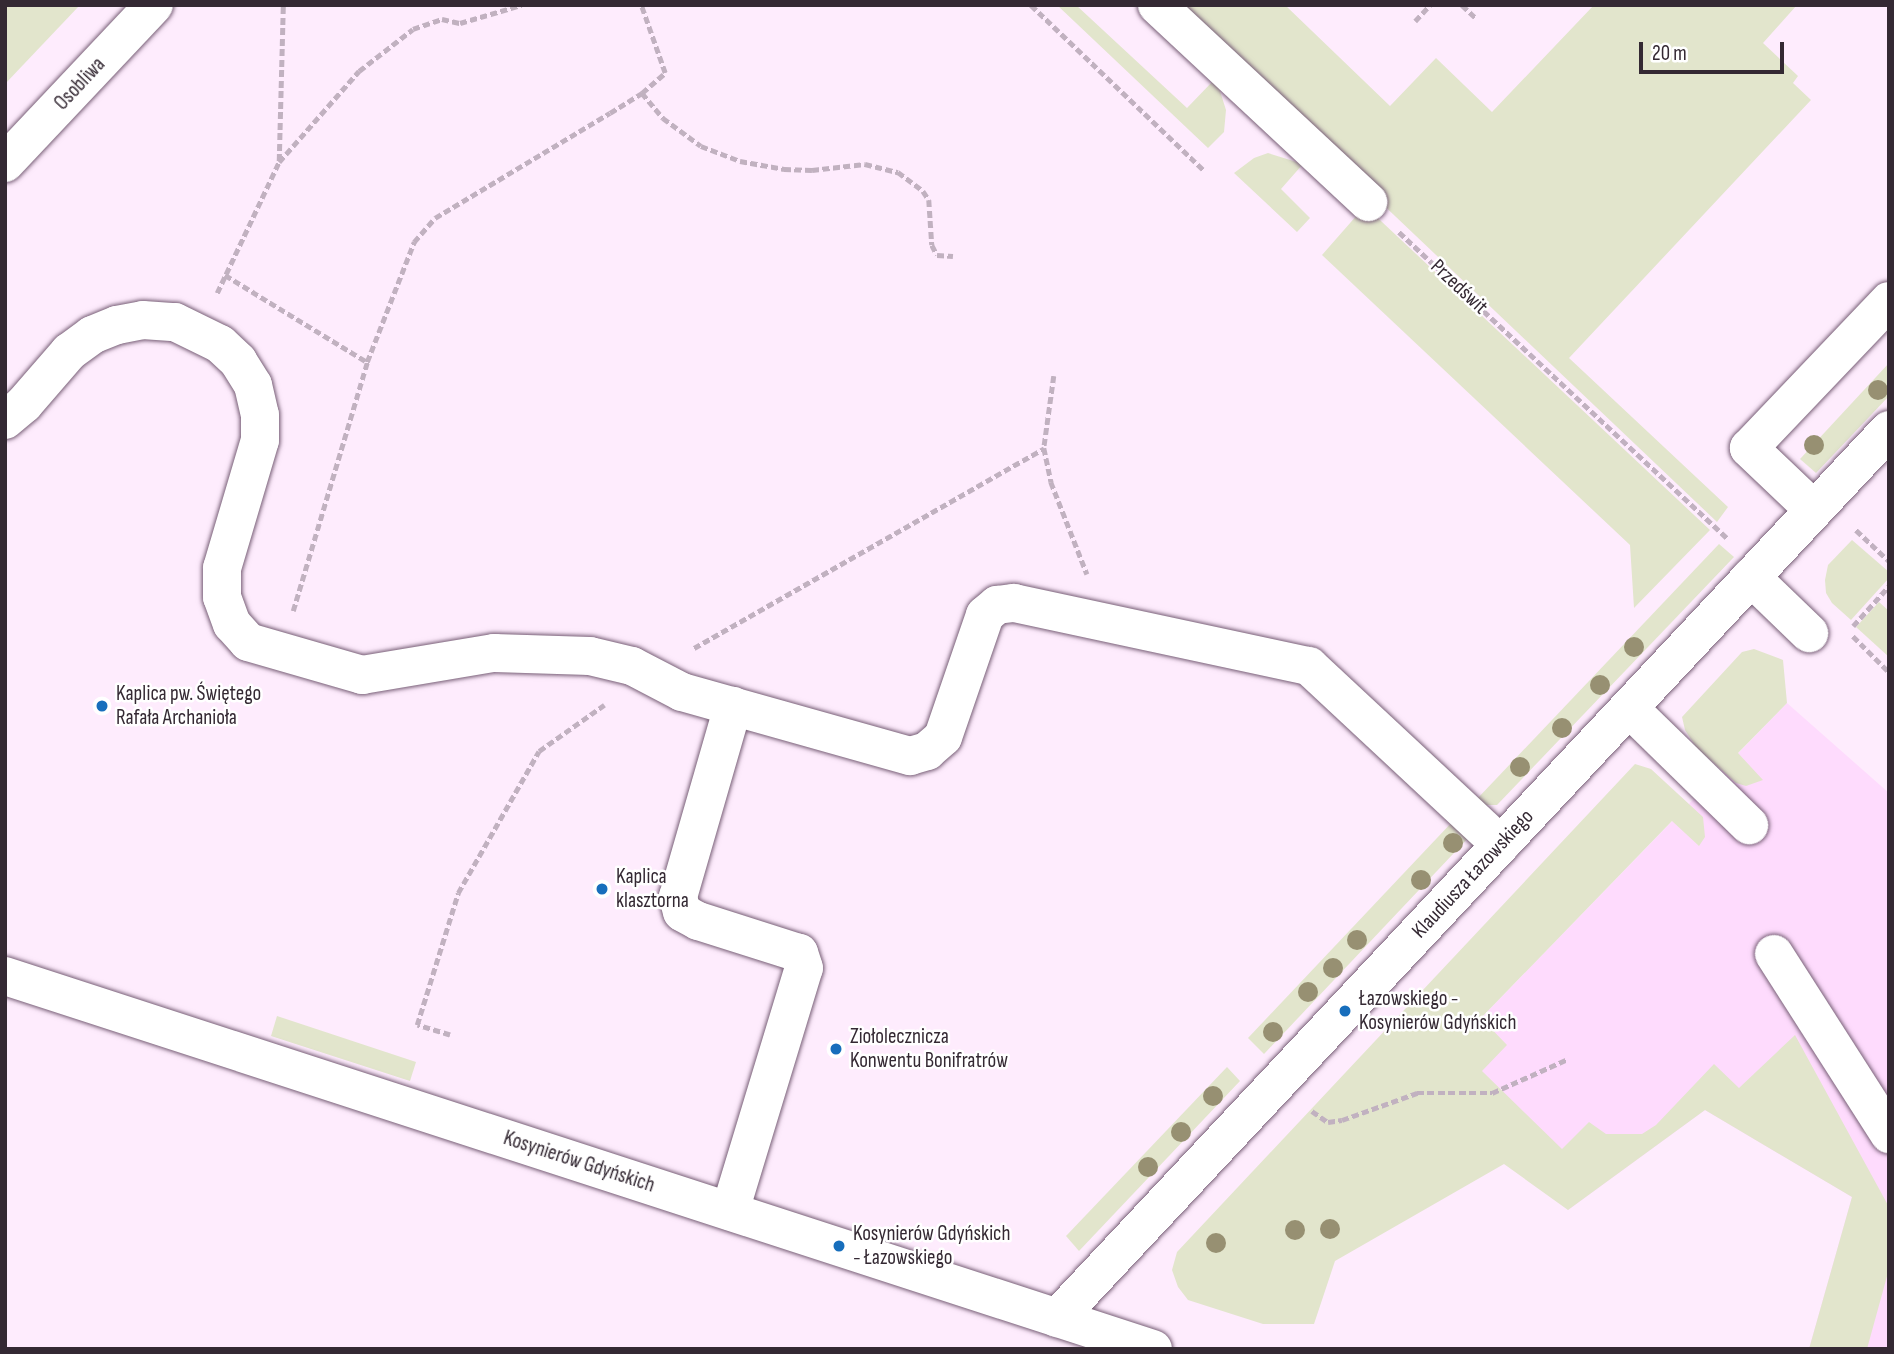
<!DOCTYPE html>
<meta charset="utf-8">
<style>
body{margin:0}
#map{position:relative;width:1894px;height:1354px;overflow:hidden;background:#feecfd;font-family:"Sofia Sans Condensed",sans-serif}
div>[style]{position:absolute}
.built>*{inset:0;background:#fedbfd}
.green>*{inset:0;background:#e2e5cc}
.path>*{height:4.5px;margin-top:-2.25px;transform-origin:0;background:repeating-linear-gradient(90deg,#c1b1c0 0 7px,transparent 0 10.5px)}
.roads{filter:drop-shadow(0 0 2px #785f77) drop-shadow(0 0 2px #785f77)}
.minor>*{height:38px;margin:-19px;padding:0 19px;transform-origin:19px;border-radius:19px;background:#fff}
.trees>*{width:20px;height:20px;margin:-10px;border-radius:50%;background:#979072}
.dots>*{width:19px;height:19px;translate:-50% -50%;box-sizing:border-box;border:4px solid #fff;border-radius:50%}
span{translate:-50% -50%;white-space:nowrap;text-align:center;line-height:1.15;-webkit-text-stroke:5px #fff;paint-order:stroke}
.street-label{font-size:21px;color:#342933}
.poi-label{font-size:21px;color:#342933}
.left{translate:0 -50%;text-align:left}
.frame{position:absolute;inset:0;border:7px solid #342933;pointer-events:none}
.scale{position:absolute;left:1639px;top:42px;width:145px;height:32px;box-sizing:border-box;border:4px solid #342933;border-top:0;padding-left:9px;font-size:21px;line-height:24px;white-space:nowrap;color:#342933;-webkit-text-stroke:5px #fff;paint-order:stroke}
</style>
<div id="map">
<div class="built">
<i style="clip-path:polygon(1787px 703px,1889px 793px,1889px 1349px,1809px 1349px,1852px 1197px,1705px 1110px,1568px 1210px,1453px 1047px)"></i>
</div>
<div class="green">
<i style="clip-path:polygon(5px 5px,80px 5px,5px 84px)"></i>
<i style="clip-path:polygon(1057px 5px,1076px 5px,1187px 108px,1213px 81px,1219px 88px,1226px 110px,1224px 132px,1208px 148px)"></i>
<i style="clip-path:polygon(1173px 5px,1285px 5px,1390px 106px,1436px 58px,1492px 112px,1594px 5px,1797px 5px,1763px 43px,1798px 76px,1793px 83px,1811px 100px,1569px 358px,1728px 507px,1717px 522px)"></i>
<i style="clip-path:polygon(1268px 153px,1303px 164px,1281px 189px,1310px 218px,1297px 232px,1234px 173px,1254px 158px)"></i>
<i style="clip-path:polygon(1365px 206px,1710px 530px,1634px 608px,1630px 545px,1322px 255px)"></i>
<i style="clip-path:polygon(1889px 363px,1889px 396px,1816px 473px,1800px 459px)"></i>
<i style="clip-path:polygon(1852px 540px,1889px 572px,1889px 578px,1851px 620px,1832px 603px,1826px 593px,1825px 580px,1828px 565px)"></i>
<i style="clip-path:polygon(1719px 544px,1734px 557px,1497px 805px,1482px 805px,1476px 800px)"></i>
<i style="clip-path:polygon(1879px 602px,1889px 611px,1889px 657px,1856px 627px)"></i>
<i style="clip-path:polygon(1754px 649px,1783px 660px,1787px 703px,1738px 753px,1763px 780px,1746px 786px,1736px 783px,1696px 747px,1685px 730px,1682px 717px,1742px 652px)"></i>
<i style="clip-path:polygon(1635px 764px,1651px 769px,1703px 817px,1705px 837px,1699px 846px,1672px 821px,1481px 1018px,1507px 1045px,1482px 1071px,1562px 1149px,1589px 1122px,1606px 1134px,1642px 1134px,1656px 1125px,1714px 1064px,1739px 1088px,1795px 1035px,1889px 1207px,1889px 1269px,1867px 1349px,1809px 1349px,1852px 1197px,1705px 1110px,1568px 1210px,1504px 1164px,1335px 1261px,1314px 1324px,1263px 1324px,1188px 1300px,1178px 1287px,1172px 1270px,1177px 1252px)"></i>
<i style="clip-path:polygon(1454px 820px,1471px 835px,1264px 1054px,1248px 1038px)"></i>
<i style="clip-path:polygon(277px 1016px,416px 1062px,410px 1081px,271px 1036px)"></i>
<i style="clip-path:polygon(1227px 1067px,1240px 1081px,1079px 1251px,1066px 1236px)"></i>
</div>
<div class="path">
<i style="left:1031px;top:5px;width:240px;rotate:43.7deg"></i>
<i style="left:1462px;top:5px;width:18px;rotate:43deg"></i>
<i style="left:1415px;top:21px;width:22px;rotate:-47deg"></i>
<i style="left:642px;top:93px;width:33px;rotate:50deg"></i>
<i style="left:663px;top:118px;width:47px;rotate:36.4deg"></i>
<i style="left:701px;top:146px;width:42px;rotate:21deg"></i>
<i style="left:740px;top:161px;width:45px;rotate:10.3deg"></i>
<i style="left:784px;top:169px;width:28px;rotate:2deg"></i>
<i style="left:812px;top:170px;width:53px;rotate:-6.5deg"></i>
<i style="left:865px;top:164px;width:34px;rotate:14deg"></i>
<i style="left:898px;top:172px;width:31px;rotate:37deg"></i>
<i style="left:923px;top:191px;width:11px;rotate:56deg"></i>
<i style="left:929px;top:200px;width:45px;rotate:86.2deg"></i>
<i style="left:932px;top:245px;width:11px;rotate:63deg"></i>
<i style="left:937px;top:255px;width:16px;rotate:4deg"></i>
<i style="left:279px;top:161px;width:156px;rotate:-88.5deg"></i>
<i style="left:1399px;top:232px;width:450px;rotate:43deg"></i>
<i style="left:225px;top:275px;width:167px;rotate:31.5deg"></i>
<i style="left:217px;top:293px;width:145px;rotate:-64.7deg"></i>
<i style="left:279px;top:162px;width:121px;rotate:-48.7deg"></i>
<i style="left:359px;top:71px;width:68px;rotate:-37.9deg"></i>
<i style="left:413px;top:29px;width:31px;rotate:-19deg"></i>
<i style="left:442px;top:19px;width:18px;rotate:13deg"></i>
<i style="left:460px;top:23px;width:64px;rotate:-16.4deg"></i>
<i style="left:1054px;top:376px;width:73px;rotate:97.9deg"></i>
<i style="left:1044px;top:448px;width:35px;rotate:78deg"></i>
<i style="left:1051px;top:482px;width:99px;rotate:68.6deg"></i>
<i style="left:1856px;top:530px;width:45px;rotate:43.2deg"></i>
<i style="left:293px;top:611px;width:260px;rotate:-73.4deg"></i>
<i style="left:367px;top:362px;width:129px;rotate:-68.6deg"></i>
<i style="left:414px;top:242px;width:32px;rotate:-49deg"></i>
<i style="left:435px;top:218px;width:204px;rotate:-31deg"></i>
<i style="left:610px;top:113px;width:38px;rotate:-32deg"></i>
<i style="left:642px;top:93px;width:30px;rotate:-41deg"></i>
<i style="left:665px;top:73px;width:72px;rotate:-109.4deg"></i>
<i style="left:1853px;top:626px;width:54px;rotate:-48deg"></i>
<i style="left:1853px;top:636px;width:51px;rotate:45deg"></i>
<i style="left:694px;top:648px;width:403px;rotate:-29.7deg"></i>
<i style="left:450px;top:1035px;width:34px;rotate:-163deg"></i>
<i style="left:417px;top:1025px;width:138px;rotate:-72.7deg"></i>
<i style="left:458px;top:893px;width:163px;rotate:-60.3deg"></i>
<i style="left:539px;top:751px;width:80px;rotate:-35.3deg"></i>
<i style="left:1312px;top:1111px;width:19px;rotate:35deg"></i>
<i style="left:1328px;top:1122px;width:14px;rotate:-8deg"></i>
<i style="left:1342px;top:1120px;width:80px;rotate:-19.8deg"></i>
<i style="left:1417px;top:1093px;width:75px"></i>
<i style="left:1492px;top:1093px;width:83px;rotate:-24.1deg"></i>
</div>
<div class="roads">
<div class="minor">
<i style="left:1157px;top:5px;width:289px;rotate:43deg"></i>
<i style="left:5px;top:163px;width:217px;rotate:-46.7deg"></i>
<i style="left:5px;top:420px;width:25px;rotate:-40deg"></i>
<i style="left:24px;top:404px;width:69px;rotate:-49.1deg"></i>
<i style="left:69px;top:352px;width:29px;rotate:-36deg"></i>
<i style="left:92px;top:335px;width:27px;rotate:-22deg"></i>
<i style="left:117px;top:325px;width:26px;rotate:-11deg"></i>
<i style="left:143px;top:320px;width:32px;rotate:4deg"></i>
<i style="left:175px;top:322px;width:50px;rotate:26.1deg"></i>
<i style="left:220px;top:344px;width:25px;rotate:43deg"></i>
<i style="left:238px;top:361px;width:28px;rotate:58deg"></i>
<i style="left:253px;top:385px;width:31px;rotate:77deg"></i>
<i style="left:260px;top:415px;width:25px;rotate:90deg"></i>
<i style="left:260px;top:440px;width:134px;rotate:106.5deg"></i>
<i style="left:222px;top:568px;width:29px;rotate:90deg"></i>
<i style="left:222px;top:597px;width:29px;rotate:70deg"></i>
<i style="left:232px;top:624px;width:24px;rotate:48deg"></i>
<i style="left:248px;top:642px;width:119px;rotate:16.1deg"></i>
<i style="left:362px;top:675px;width:134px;rotate:-9.5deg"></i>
<i style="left:494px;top:653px;width:96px;rotate:1.8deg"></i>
<i style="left:590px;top:656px;width:43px;rotate:13.4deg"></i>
<i style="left:632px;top:666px;width:56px;rotate:27.5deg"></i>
<i style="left:682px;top:692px;width:237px;rotate:15.7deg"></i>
<i style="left:910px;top:756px;width:18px;rotate:-16deg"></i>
<i style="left:927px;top:751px;width:21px;rotate:-41deg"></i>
<i style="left:943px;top:737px;width:129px;rotate:-71deg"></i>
<i style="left:985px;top:615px;width:16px;rotate:-40deg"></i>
<i style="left:997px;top:605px;width:17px;rotate:-7deg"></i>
<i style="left:1014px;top:603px;width:302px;rotate:12.1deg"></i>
<i style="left:1309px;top:666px;width:262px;rotate:43deg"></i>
<i style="left:1814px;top:510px;width:90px;rotate:-136.4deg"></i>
<i style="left:1749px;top:448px;width:203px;rotate:-46.4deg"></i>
<i style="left:1751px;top:577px;width:81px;rotate:44deg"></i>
<i style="left:1629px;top:708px;width:168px;rotate:44.3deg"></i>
<i style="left:1774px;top:954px;width:214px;rotate:57.4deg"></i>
<i style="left:5px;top:976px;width:1207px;rotate:18deg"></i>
<i style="left:730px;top:1211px;width:254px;rotate:-73.1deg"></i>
<i style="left:804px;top:968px;width:16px;rotate:-108deg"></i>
<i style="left:799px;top:953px;width:106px;rotate:-162.4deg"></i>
<i style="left:698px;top:921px;width:18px;rotate:-151deg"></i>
<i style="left:682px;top:912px;width:16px;rotate:-105deg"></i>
<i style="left:678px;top:897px;width:199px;rotate:-73.9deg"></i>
<i style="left:1057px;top:1318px;width:1217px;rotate:-46.86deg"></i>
</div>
</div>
<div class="trees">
<i style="left:1878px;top:390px"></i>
<i style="left:1814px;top:445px"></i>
<i style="left:1634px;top:647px"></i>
<i style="left:1600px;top:685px"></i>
<i style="left:1562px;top:728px"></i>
<i style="left:1520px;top:767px"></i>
<i style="left:1453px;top:843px"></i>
<i style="left:1421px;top:880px"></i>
<i style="left:1357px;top:940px"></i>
<i style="left:1333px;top:968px"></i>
<i style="left:1308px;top:992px"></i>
<i style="left:1273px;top:1032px"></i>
<i style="left:1213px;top:1096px"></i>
<i style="left:1181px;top:1132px"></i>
<i style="left:1148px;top:1167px"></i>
<i style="left:1330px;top:1229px"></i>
<i style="left:1295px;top:1230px"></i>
<i style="left:1216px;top:1243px"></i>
</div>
<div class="dots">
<i style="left:102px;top:706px;background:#176ebc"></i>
<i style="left:602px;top:889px;background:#176ebc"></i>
<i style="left:1345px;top:1011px;background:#176ebc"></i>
<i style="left:836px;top:1049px;background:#176ebc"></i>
<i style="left:839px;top:1246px;background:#176ebc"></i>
</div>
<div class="street-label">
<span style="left:80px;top:84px;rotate:-47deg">Osobliwa</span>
<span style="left:1459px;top:287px;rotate:43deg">Przedświt</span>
<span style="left:1473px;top:874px;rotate:-47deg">Klaudiusza Łazowskiego</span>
<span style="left:579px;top:1162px;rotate:18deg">Kosynierów Gdyńskich</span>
</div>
<div class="poi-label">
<span class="left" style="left:116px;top:706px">Kaplica pw. Świętego<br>Rafała Archanioła</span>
<span class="left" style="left:616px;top:889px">Kaplica<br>klasztorna</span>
<span class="left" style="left:1359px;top:1011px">Łazowskiego -<br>Kosynierów Gdyńskich</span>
<span class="left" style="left:850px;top:1049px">Ziołolecznicza<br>Konwentu Bonifratrów</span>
<span class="left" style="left:853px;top:1246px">Kosynierów Gdyńskich<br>- Łazowskiego</span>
</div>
<div class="frame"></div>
<div class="scale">20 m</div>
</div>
